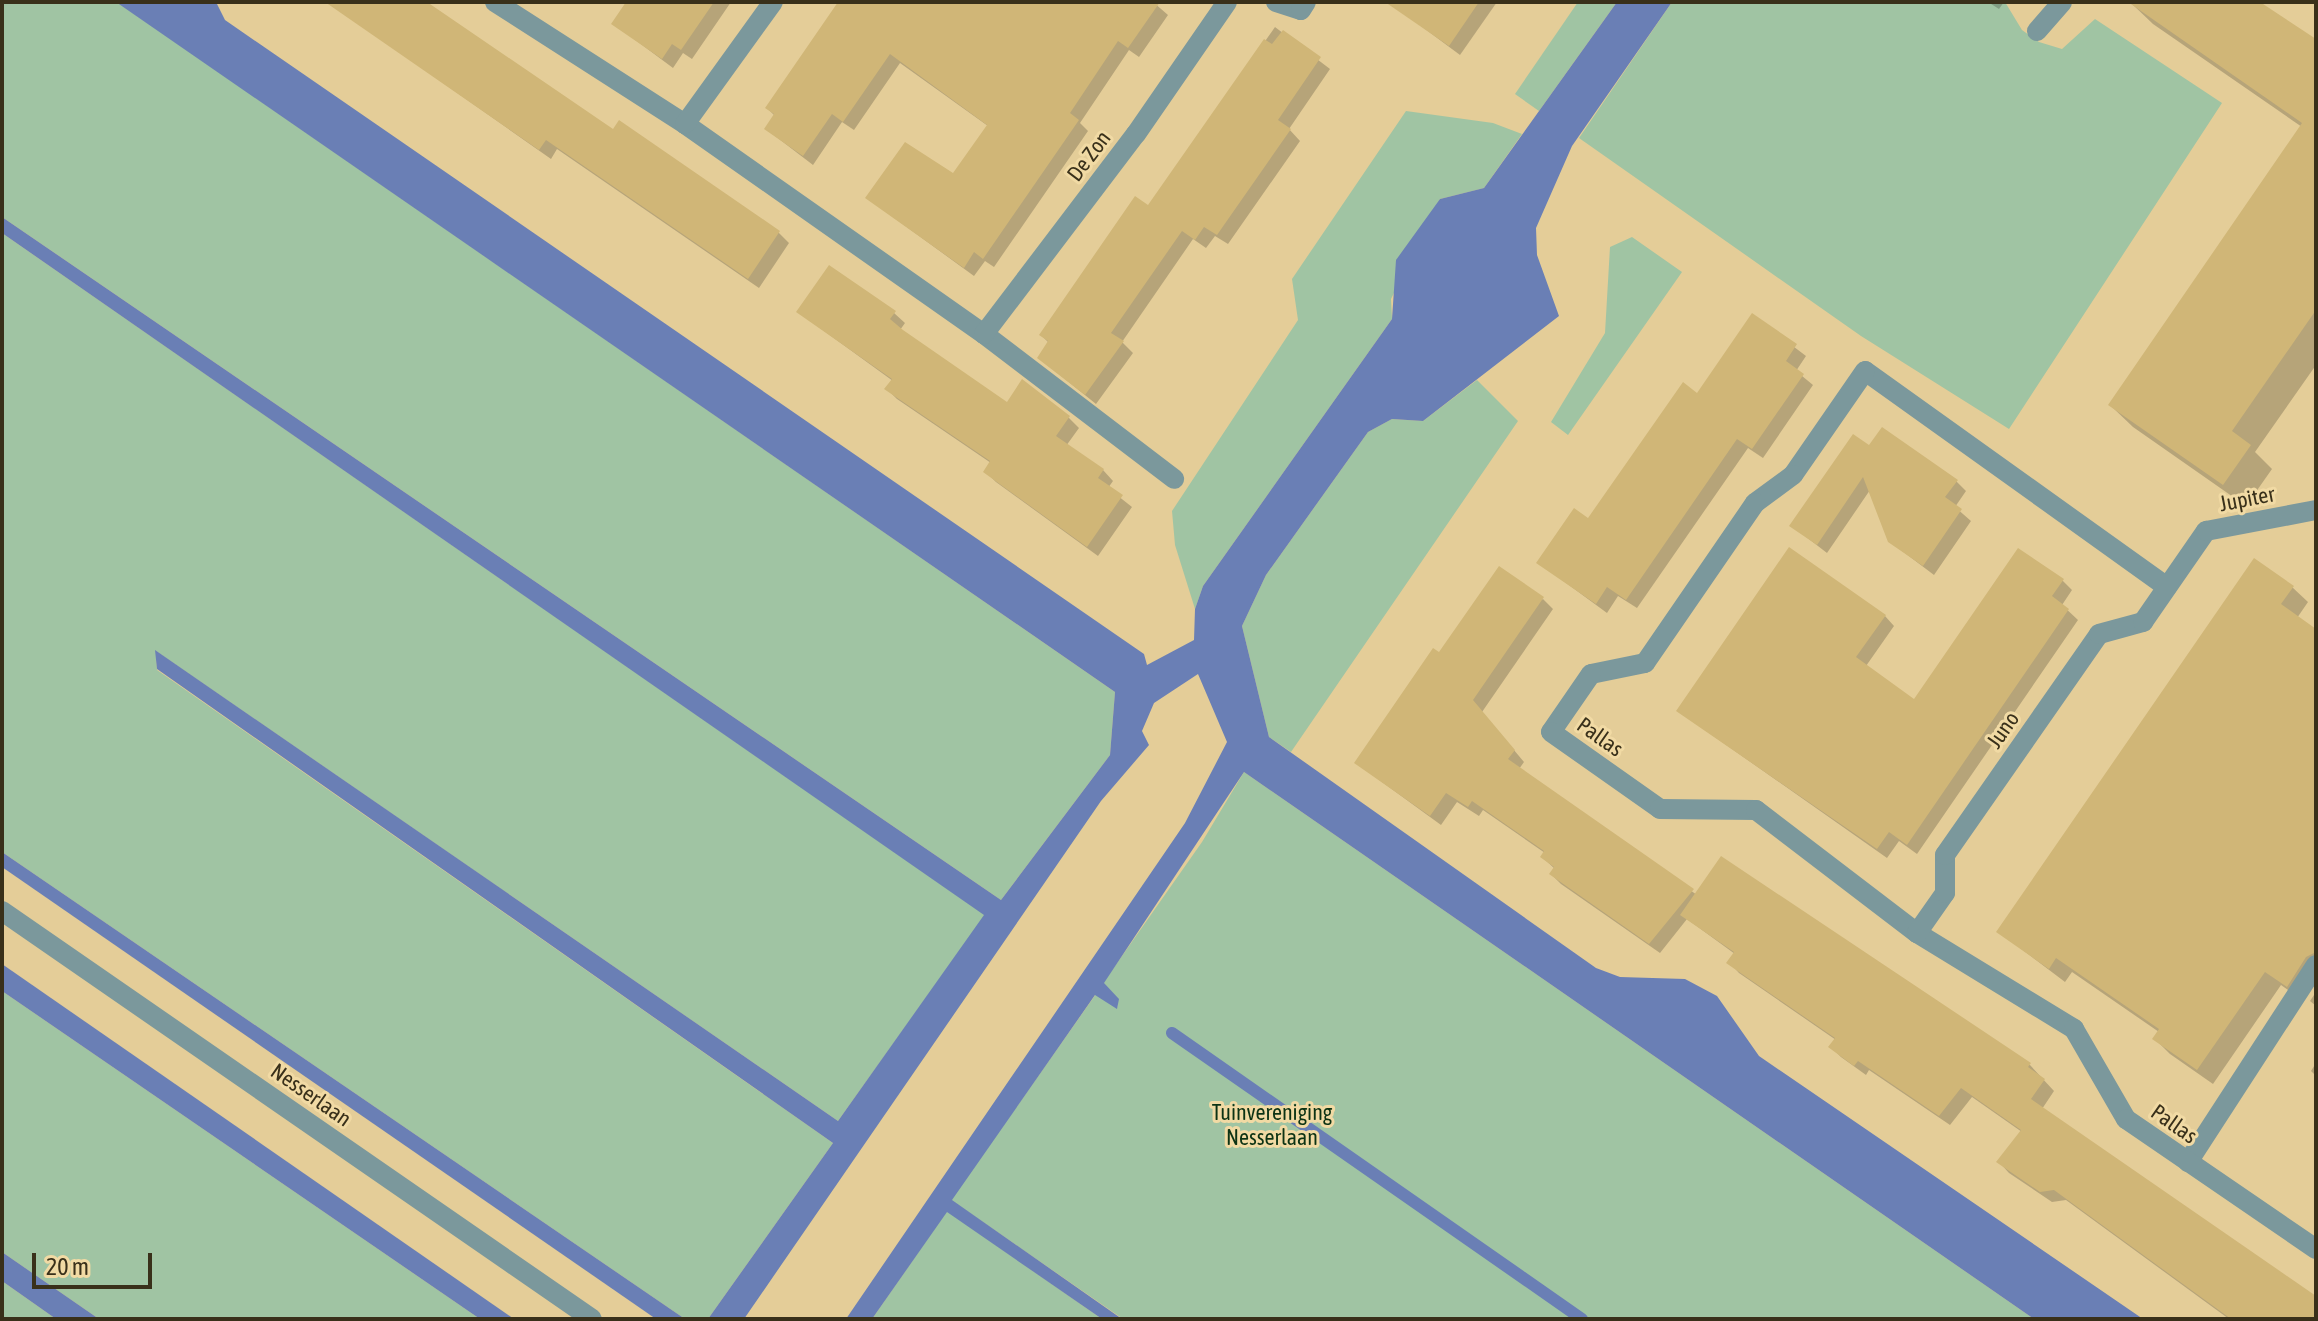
<!DOCTYPE html>
<style>
body{margin:0}
#map{position:relative;width:2318px;height:1321px;overflow:hidden;background:#e4cd98;font-family:"Asap Condensed",sans-serif}
div>[style]{position:absolute}
.green>*{inset:0;background:#a0c4a3}
.water>*{inset:0;background:#6a7fb5}
.shadow>*{inset:0;background:#0003}
.stream>*{height:12px;margin:-6px;padding:0 6px;transform-origin:6px;border-radius:6px;background:#6a7fb5}
.building>*{inset:0;background:#d0b677}
.pedestrian>*{height:20px;margin:-10px;padding:0 10px;transform-origin:10px;border-radius:10px;background:#7b989c}
.minor>*{height:20px;margin:-10px;padding:0 10px;transform-origin:10px;border-radius:10px;background:#7b989c}
span{translate:-50% -50%;white-space:nowrap;text-align:center;line-height:1.15;-webkit-text-stroke:6px #f1daa4;paint-order:stroke}
.street-label{font-size:22px;color:#39301a}
.park-label{font-size:22px;color:#0c3314}
.frame{position:absolute;inset:0;border:4px solid #39301a;pointer-events:none}
.scale{position:absolute;left:32px;top:1253px;width:120px;height:36px;box-sizing:border-box;border:4px solid #39301a;border-top:0;padding-left:10px;font-size:24px;line-height:28px;white-space:nowrap;color:#39301a;-webkit-text-stroke:6px #f1daa4;paint-order:stroke}
</style>
<div id="map">
<div class="green">
<i style="clip-path:polygon(2px 2px,117px 2px,1115px 692px,1110px 755px,1001px 900px,2px 217px)"></i>
<i style="clip-path:polygon(1578px 2px,1617px 2px,1539px 111px,1515px 94px)"></i>
<i style="clip-path:polygon(1672px 2px,2005px 2px,2022px 30px,2039px 42px,2062px 49px,2095px 19px,2222px 103px,2009px 429px,1861px 336px,1579px 138px)"></i>
<i style="clip-path:polygon(1406px 111px,1493px 123px,1522px 134px,1484px 188px,1440px 199px,1391px 299px,1392px 319px,1203px 586px,1195px 609px,1175px 545px,1172px 511px,1298px 320px,1292px 279px)"></i>
<i style="clip-path:polygon(2px 233px,985px 915px,838px 1121px,156px 651px,157px 670px,833px 1143px,708px 1319px,685px 1319px,2px 852px)"></i>
<i style="clip-path:polygon(1632px 237px,1682px 272px,1568px 435px,1551px 422px,1605px 333px,1610px 247px)"></i>
<i style="clip-path:polygon(1477px 380px,1518px 421px,1291px 752px,1269px 737px,1242px 626px,1266px 575px,1368px 432px,1392px 419px,1423px 421px)"></i>
<i style="clip-path:polygon(1244px 772px,2034px 1319px,1123px 1319px,951px 1200px,1096px 994px,1117px 1008px,1118px 999px,1103px 983px,1202px 842px)"></i>
<i style="clip-path:polygon(2px 991px,480px 1319px,99px 1319px,2px 1252px)"></i>
<i style="clip-path:polygon(947px 1211px,1102px 1319px,872px 1319px)"></i>
<i style="clip-path:polygon(2px 1281px,56px 1319px,2px 1319px)"></i>
</div>
<div class="water">
<i style="clip-path:polygon(116px 2px,216px 2px,225px 20px,1144px 654px,1147px 665px,1194px 640px,1195px 609px,1203px 586px,1392px 319px,1396px 260px,1440px 199px,1484px 188px,1617px 2px,1672px 2px,1572px 146px,1536px 228px,1537px 255px,1559px 316px,1423px 421px,1392px 419px,1368px 432px,1266px 575px,1242px 626px,1269px 737px,1596px 968px,1620px 977px,1685px 979px,1717px 996px,1759px 1056px,2143px 1319px,2034px 1319px,1244px 772px,1104px 983px,1119px 999px,1117px 1009px,1095px 995px,952px 1200px,1122px 1319px,1102px 1319px,947px 1212px,872px 1319px,846px 1319px,1185px 823px,1227px 742px,1198px 674px,1154px 703px,1142px 731px,1149px 745px,1101px 801px,744px 1319px,708px 1319px,833px 1143px,157px 669px,155px 650px,838px 1121px,984px 915px,2px 233px,2px 217px,1001px 900px,1110px 755px,1115px 692px)"></i>
<i style="clip-path:polygon(2px 852px,685px 1319px,656px 1319px,2px 867px)"></i>
<i style="clip-path:polygon(2px 964px,514px 1319px,480px 1319px,2px 991px)"></i>
<i style="clip-path:polygon(2px 1252px,99px 1319px,56px 1319px,2px 1281px)"></i>
</div>
<div class="shadow">
<i style="clip-path:polygon(424px 2px,586px 114px,778px 232px,789px 243px,759px 288px,557px 149px,551px 159px,331px 4px)"></i>
<i style="clip-path:polygon(629px 2px,731px 2px,692px 59px,683px 53px,673px 68px,614px 24px)"></i>
<i style="clip-path:polygon(841px 2px,1153px 2px,1168px 15px,1139px 57px,1129px 50px,1080px 123px,1088px 131px,994px 267px,985px 261px,974px 276px,867px 198px,954px 176px,988px 126px,900px 63px,854px 130px,842px 122px,813px 165px,766px 129px,775px 116px,767px 108px)"></i>
<i style="clip-path:polygon(1407px 2px,1497px 2px,1460px 55px,1401px 11px)"></i>
<i style="clip-path:polygon(1988px 2px,2004px 2px,1999px 9px)"></i>
<i style="clip-path:polygon(2130px 2px,2258px 2px,2316px 41px,2316px 365px,2255px 452px,2272px 469px,2246px 506px,2133px 427px,2110px 405px,2302px 127px,2153px 24px)"></i>
<i style="clip-path:polygon(1275px 27px,1330px 69px,1289px 129px,1300px 141px,1228px 244px,1215px 236px,1206px 248px,1193px 239px,1122px 342px,1133px 353px,1096px 404px,1039px 358px,1049px 343px,1041px 335px,1149px 208px)"></i>
<i style="clip-path:polygon(798px 312px,894px 313px,905px 323px,900px 330px,1008px 404px,1069px 418px,1079px 428px,1066px 446px,1103px 470px,1113px 481px,1108px 488px,1132px 507px,1098px 556px,996px 482px,986px 472px,991px 463px,897px 399px,887px 389px,893px 381px)"></i>
<i style="clip-path:polygon(1753px 316px,1806px 356px,1796px 371px,1813px 385px,1763px 458px,1748px 448px,1637px 608px,1618px 596px,1607px 613px,1539px 563px,1589px 520px,1698px 395px)"></i>
<i style="clip-path:polygon(1870px 448px,1956px 481px,1966px 491px,1955px 507px,1971px 521px,1934px 575px,1889px 541px,1870px 490px,1827px 553px,1792px 526px)"></i>
<i style="clip-path:polygon(2062px 580px,2072px 590px,2062px 605px,2078px 620px,1917px 854px,1899px 841px,1887px 858px,1678px 711px,1885px 616px,1894px 626px,1866px 666px,1915px 702px)"></i>
<i style="clip-path:polygon(2292px 587px,2308px 602px,2297px 618px,2316px 631px,2316px 979px,2302px 1000px,2281px 985px,2213px 1084px,2170px 1054px,2155px 1039px,2159px 1032px,2072px 972px,2065px 982px,1999px 932px)"></i>
<i style="clip-path:polygon(1543px 599px,1553px 609px,1482px 712px,1524px 762px,1519px 769px,1697px 895px,1722px 858px,2030px 1065px,2054px 1091px,2042px 1109px,2316px 1299px,2316px 1319px,2229px 1319px,2066px 1200px,2052px 1202px,2009px 1173px,1999px 1162px,2022px 1132px,1972px 1097px,1950px 1125px,1869px 1070px,1866px 1075px,1841px 1057px,1831px 1047px,1836px 1040px,1739px 973px,1729px 962px,1735px 954px,1687px 919px,1660px 953px,1561px 884px,1551px 874px,1555px 869px,1542px 857px,1545px 853px,1483px 810px,1479px 816px,1457px 802px,1441px 825px,1356px 763px,1440px 655px)"></i>
<i style="clip-path:polygon(2316px 992px,2316px 1006px,2310px 1001px)"></i>
<i style="clip-path:polygon(2316px 1063px,2316px 1076px,2311px 1071px)"></i>
</div>
<div class="stream">
<i style="left:1172px;top:1033px;width:500px;rotate:34.9deg"></i>
</div>
<div class="building">
<i style="clip-path:polygon(325px 2px,427px 2px,613px 129px,619px 120px,780px 231px,748px 279px,546px 140px,539px 150px)"></i>
<i style="clip-path:polygon(626px 2px,714px 2px,681px 50px,672px 44px,662px 59px,611px 24px)"></i>
<i style="clip-path:polygon(838px 2px,1160px 2px,1128px 48px,1118px 41px,1070px 113px,1079px 120px,983px 259px,974px 252px,964px 268px,865px 198px,905px 142px,953px 173px,987px 125px,890px 54px,843px 122px,832px 114px,803px 156px,764px 129px,774px 114px,765px 108px)"></i>
<i style="clip-path:polygon(1385px 2px,1479px 2px,1449px 46px)"></i>
<i style="clip-path:polygon(2128px 2px,2260px 2px,2316px 39px,2316px 310px,2232px 431px,2251px 445px,2223px 485px,2108px 405px,2302px 123px)"></i>
<i style="clip-path:polygon(1283px 30px,1321px 57px,1278px 120px,1291px 129px,1217px 235px,1204px 227px,1195px 240px,1182px 231px,1111px 333px,1124px 341px,1085px 395px,1037px 358px,1048px 341px,1039px 335px,1135px 196px,1148px 205px,1264px 39px,1272px 44px)"></i>
<i style="clip-path:polygon(829px 265px,896px 311px,890px 319px,903px 330px,1007px 402px,1022px 379px,1070px 416px,1056px 436px,1104px 469px,1098px 478px,1123px 495px,1087px 547px,983px 472px,990px 461px,884px 389px,892px 379px,796px 312px)"></i>
<i style="clip-path:polygon(1752px 313px,1797px 344px,1786px 361px,1804px 374px,1752px 449px,1737px 439px,1626px 600px,1607px 587px,1596px 604px,1536px 563px,1574px 508px,1588px 518px,1683px 382px,1697px 393px)"></i>
<i style="clip-path:polygon(1882px 427px,1958px 480px,1945px 497px,1962px 509px,1923px 566px,1888px 542px,1863px 477px,1817px 545px,1789px 526px,1853px 434px,1869px 445px)"></i>
<i style="clip-path:polygon(1789px 547px,1886px 615px,1856px 657px,1914px 699px,2018px 548px,2064px 579px,2052px 596px,2069px 609px,1907px 845px,1889px 832px,1877px 849px,1676px 711px)"></i>
<i style="clip-path:polygon(2254px 558px,2294px 586px,2281px 604px,2316px 629px,2316px 952px,2306px 957px,2287px 987px,2265px 972px,2197px 1070px,2152px 1039px,2159px 1029px,2056px 958px,2049px 969px,1996px 932px)"></i>
<i style="clip-path:polygon(1499px 566px,1544px 597px,1473px 700px,1515px 750px,1508px 759px,1694px 889px,1649px 944px,1549px 874px,1554px 867px,1540px 857px,1544px 851px,1472px 801px,1468px 807px,1446px 793px,1430px 816px,1354px 763px,1433px 648px,1439px 652px)"></i>
<i style="clip-path:polygon(1721px 856px,2031px 1063px,2028px 1067px,2045px 1079px,2031px 1099px,2316px 1296px,2316px 1319px,2231px 1319px,2054px 1190px,2040px 1192px,1996px 1162px,2021px 1130px,1961px 1088px,1939px 1116px,1858px 1061px,1854px 1066px,1828px 1047px,1835px 1038px,1726px 963px,1734px 952px,1680px 915px)"></i>
</div>
<div class="pedestrian">
<i style="left:2188px;top:1162px;width:235px;rotate:-57deg"></i>
</div>
<div class="minor">
<i style="left:495px;top:2px;width:226px;rotate:32.7deg"></i>
<i style="left:685px;top:124px;width:365px;rotate:35.1deg"></i>
<i style="left:984px;top:334px;width:239px;rotate:37.3deg"></i>
<i style="left:1276px;top:2px;width:26px;rotate:18deg"></i>
<i style="left:1301px;top:10px;width:9px;rotate:-58deg"></i>
<i style="left:2037px;top:31px;width:38px;rotate:-49deg"></i>
<i style="left:685px;top:124px;width:150px;rotate:-54.2deg"></i>
<i style="left:984px;top:334px;width:251px;rotate:-52.8deg"></i>
<i style="left:1136px;top:134px;width:160px;rotate:-55.4deg"></i>
<i style="left:2167px;top:587px;width:371px;rotate:-144.4deg"></i>
<i style="left:1865px;top:371px;width:126px;rotate:124.7deg"></i>
<i style="left:1793px;top:475px;width:47px;rotate:143.6deg"></i>
<i style="left:1755px;top:503px;width:194px;rotate:124.5deg"></i>
<i style="left:1645px;top:663px;width:55px;rotate:168.5deg"></i>
<i style="left:1591px;top:674px;width:70px;rotate:124.6deg"></i>
<i style="left:1551px;top:732px;width:133px;rotate:35.2deg"></i>
<i style="left:1660px;top:809px;width:96px;rotate:0.6deg"></i>
<i style="left:1756px;top:810px;width:203px;rotate:37.4deg"></i>
<i style="left:1917px;top:933px;width:184px;rotate:31.4deg"></i>
<i style="left:2074px;top:1029px;width:104px;rotate:60deg"></i>
<i style="left:2126px;top:1119px;width:230px;rotate:34.4deg"></i>
<i style="left:2px;top:911px;width:717px;rotate:34.66deg"></i>
<i style="left:1917px;top:933px;width:49px;rotate:-55deg"></i>
<i style="left:1945px;top:893px;width:38px;rotate:-90deg"></i>
<i style="left:1945px;top:855px;width:269px;rotate:-55.1deg"></i>
<i style="left:2099px;top:634px;width:46px;rotate:-15.3deg"></i>
<i style="left:2143px;top:622px;width:111px;rotate:-55.3deg"></i>
<i style="left:2206px;top:531px;width:112px;rotate:-10.8deg"></i>
</div>
<div class="street-label">
<span style="left:1089px;top:156px;rotate:-53deg">De Zon</span>
<span style="left:2247px;top:499px;rotate:-11deg">Jupiter</span>
<span style="left:2003px;top:730px;rotate:-55deg">Juno</span>
<span style="left:1600px;top:737px;rotate:35deg">Pallas</span>
<span style="left:311px;top:1095px;rotate:35deg">Nesserlaan</span>
<span style="left:2174px;top:1124px;rotate:35deg">Pallas</span>
</div>
<div class="park-label">
<span style="left:1272px;top:1125px">Tuinvereniging<br>Nesserlaan</span>
</div>
<div class="frame"></div>
<div class="scale">20 m</div>
</div>
